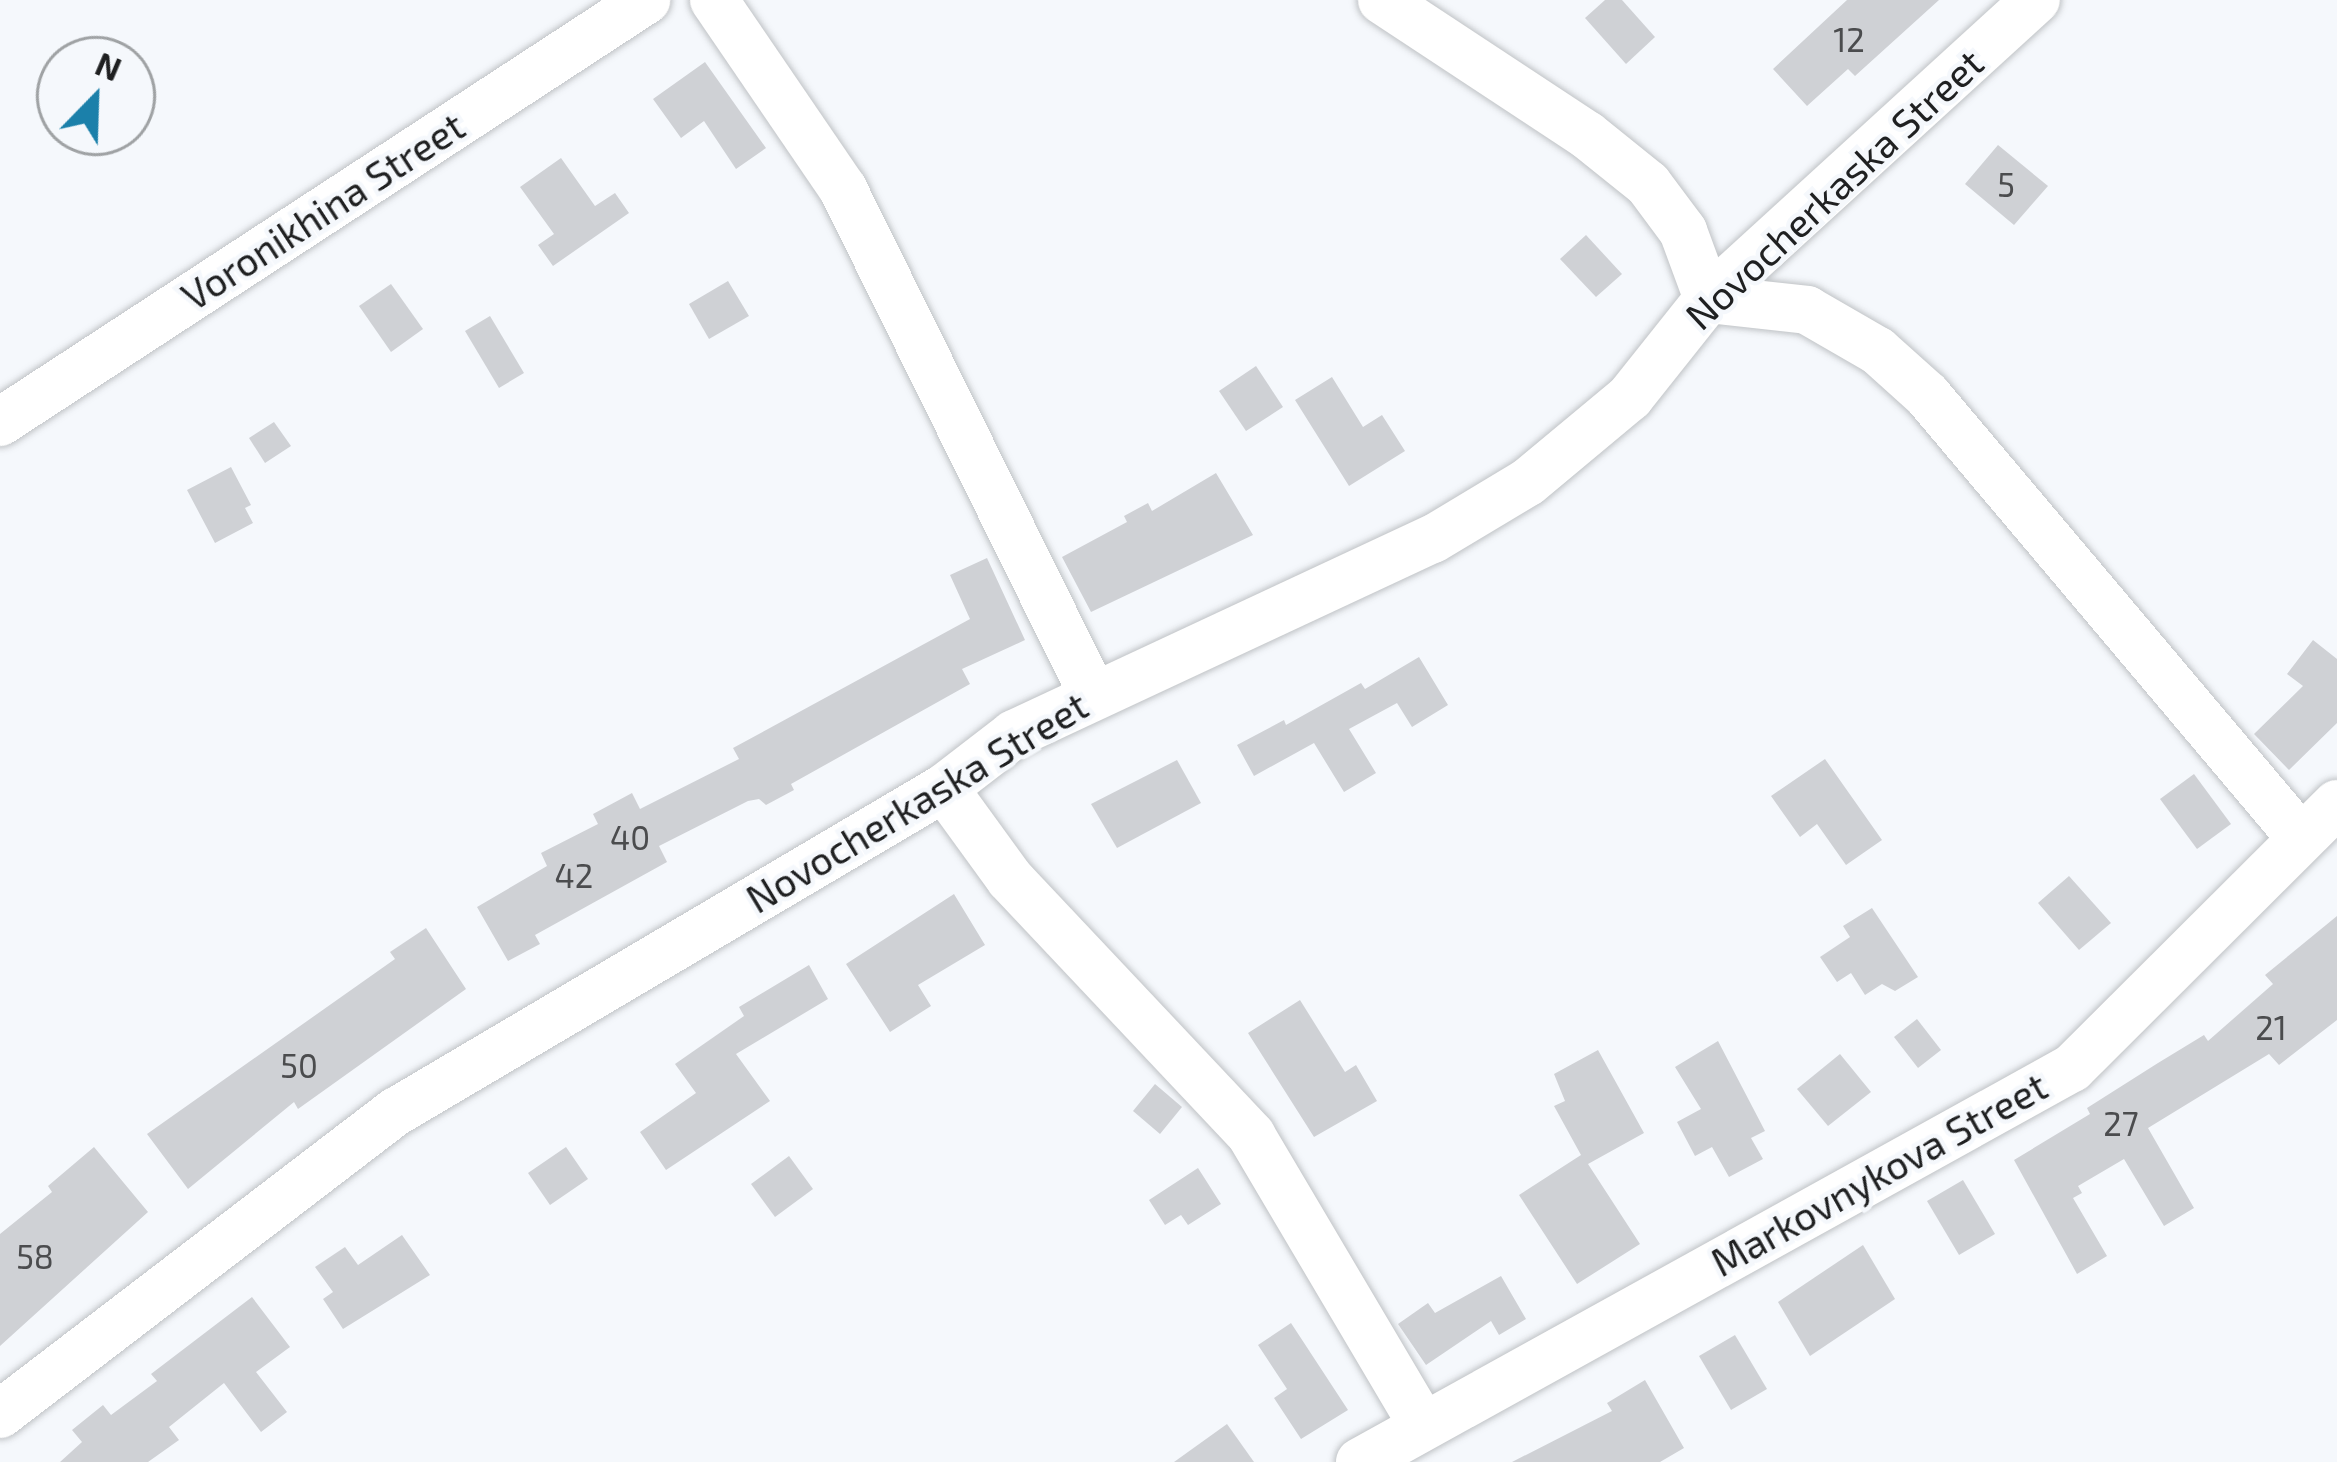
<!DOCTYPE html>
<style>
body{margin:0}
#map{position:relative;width:2337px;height:1462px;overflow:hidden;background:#f5f8fc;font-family:"Exo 2",sans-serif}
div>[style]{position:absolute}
.building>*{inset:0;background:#cfd1d5}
.roads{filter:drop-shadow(0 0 3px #c0c3c6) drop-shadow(0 0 3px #c0c3c6)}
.minor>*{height:48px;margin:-24px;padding:0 24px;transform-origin:24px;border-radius:24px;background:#fff}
span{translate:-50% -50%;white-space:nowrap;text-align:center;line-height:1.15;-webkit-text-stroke:9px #f5f8fc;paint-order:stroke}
.number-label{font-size:33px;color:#4b4c4e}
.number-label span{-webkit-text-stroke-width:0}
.street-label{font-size:39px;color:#1f2021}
.north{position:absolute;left:36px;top:36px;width:120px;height:120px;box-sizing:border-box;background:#f5f8fc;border:3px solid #9fa2a4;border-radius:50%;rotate:23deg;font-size:33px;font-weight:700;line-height:48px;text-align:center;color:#1f2021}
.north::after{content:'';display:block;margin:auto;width:42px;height:54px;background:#1b80aa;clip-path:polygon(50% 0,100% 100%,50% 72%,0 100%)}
</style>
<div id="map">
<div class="building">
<i style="clip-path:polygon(1605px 0,1622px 0,1655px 37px,1626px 64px,1585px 18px)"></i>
<i style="clip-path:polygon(1847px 0,1939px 0,1855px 76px,1848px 69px,1807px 106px,1773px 69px)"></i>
<i style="clip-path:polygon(705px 62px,766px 148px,736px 169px,704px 121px,681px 138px,653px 99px)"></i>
<i style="clip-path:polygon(1998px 145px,2048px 186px,2014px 225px,1965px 184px)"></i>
<i style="clip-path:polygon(561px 158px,595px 206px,615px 193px,629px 213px,553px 266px,538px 245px,554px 234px,520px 187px)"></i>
<i style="clip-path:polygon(1586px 235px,1622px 274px,1596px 297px,1560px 259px)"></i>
<i style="clip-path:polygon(728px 281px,749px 316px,709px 339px,689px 304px)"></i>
<i style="clip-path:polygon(391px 284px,423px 329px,391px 352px,359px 306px)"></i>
<i style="clip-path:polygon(490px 316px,524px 373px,499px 388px,465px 331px)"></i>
<i style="clip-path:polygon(1256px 366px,1283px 407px,1246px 431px,1219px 391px)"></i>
<i style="clip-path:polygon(1332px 377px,1363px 427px,1382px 415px,1405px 451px,1349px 486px,1295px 400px)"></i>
<i style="clip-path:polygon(274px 422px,291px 446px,265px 463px,249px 438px)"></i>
<i style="clip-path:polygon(231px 467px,251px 505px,245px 508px,253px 523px,215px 543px,187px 490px)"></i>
<i style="clip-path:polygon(1216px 473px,1253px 535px,1091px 612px,1062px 557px,1127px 522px,1124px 516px,1148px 503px,1152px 511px)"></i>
<i style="clip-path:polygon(987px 558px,1025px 640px,962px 669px,970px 684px,791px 784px,794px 790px,766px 805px,759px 799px,748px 801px,659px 846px,667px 862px,535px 935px,540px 944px,508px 961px,477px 907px,547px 866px,541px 853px,598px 824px,593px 814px,632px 793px,640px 809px,739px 759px,733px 748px,970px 619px,950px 575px)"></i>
<i style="clip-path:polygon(2313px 640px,2337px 659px,2337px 723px,2289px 770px,2254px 734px,2303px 686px,2287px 674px)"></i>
<i style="clip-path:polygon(1419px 657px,1448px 705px,1412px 727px,1397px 703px,1349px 729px,1376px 773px,1344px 792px,1314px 743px,1254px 776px,1237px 745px,1284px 720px,1286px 725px,1361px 683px,1365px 689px)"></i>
<i style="clip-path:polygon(1825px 759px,1882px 840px,1846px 865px,1817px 824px,1800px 837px,1771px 796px)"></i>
<i style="clip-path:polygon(1177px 760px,1201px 803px,1117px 848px,1091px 804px)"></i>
<i style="clip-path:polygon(2194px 774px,2231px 824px,2197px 849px,2160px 799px)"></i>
<i style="clip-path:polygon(2069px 876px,2111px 923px,2079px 950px,2038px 903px)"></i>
<i style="clip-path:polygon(954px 894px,985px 945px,918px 985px,931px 1006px,890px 1032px,846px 964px)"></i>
<i style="clip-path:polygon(1872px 908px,1918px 977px,1895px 991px,1882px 984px,1865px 995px,1851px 973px,1837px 982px,1820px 957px,1850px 937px,1843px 926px)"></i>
<i style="clip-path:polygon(2337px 916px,2337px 1020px,2279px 1065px,2269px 1054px,2148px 1128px,2194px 1208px,2164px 1226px,2124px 1159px,2078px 1186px,2082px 1193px,2073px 1198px,2107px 1256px,2077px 1274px,2014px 1160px,2090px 1114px,2087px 1108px,2158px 1063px,2204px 1035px,2208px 1041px,2273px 984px,2265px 975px)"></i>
<i style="clip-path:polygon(426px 928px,466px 989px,298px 1109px,294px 1102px,188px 1189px,147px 1134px,395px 959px,390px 952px)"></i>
<i style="clip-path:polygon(809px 965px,828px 999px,736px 1054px,770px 1101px,666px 1170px,640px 1132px,696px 1093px,675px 1064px,744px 1016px,739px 1007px)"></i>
<i style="clip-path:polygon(1300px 1000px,1345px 1072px,1356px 1065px,1377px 1101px,1314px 1137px,1248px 1033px)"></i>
<i style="clip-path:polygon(1917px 1019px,1941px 1050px,1918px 1068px,1894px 1037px)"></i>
<i style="clip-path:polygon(1718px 1041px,1765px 1131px,1751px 1138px,1763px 1159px,1729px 1177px,1712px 1147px,1695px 1156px,1677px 1122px,1701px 1109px,1675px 1067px)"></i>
<i style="clip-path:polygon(1598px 1050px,1644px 1133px,1588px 1164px,1640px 1244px,1577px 1284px,1519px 1195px,1581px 1155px,1554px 1106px,1565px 1101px,1554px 1074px)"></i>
<i style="clip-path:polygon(1840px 1054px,1871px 1092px,1828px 1126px,1797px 1089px)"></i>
<i style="clip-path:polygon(1155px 1084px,1182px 1107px,1160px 1134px,1133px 1111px)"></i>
<i style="clip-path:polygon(94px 1147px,148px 1212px,0 1346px,0 1234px,52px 1192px,48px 1186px)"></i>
<i style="clip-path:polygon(566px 1147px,588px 1179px,550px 1205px,528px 1173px)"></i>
<i style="clip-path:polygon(789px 1156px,813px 1189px,775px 1217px,751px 1184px)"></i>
<i style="clip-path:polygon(1198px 1168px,1221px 1204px,1188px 1225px,1181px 1215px,1165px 1225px,1149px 1200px)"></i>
<i style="clip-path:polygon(1963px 1180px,1995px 1234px,1959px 1255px,1927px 1201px)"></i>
<i style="clip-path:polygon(402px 1235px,430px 1275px,343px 1329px,323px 1299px,333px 1292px,315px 1267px,345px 1247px,358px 1265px)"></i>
<i style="clip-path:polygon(1863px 1245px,1895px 1299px,1810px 1356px,1778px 1302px)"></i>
<i style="clip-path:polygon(1501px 1276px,1526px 1319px,1499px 1335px,1491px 1321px,1426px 1365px,1398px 1324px,1428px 1303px,1435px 1313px)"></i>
<i style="clip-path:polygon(252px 1297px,290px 1347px,256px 1372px,287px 1412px,261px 1432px,224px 1383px,169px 1427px,179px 1440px,148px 1462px,60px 1462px,82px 1442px,72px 1430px,103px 1405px,111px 1415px,157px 1381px,151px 1374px)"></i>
<i style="clip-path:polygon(1291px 1323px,1348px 1410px,1301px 1439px,1274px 1398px,1287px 1389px,1258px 1345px)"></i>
<i style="clip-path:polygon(1735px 1335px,1767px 1389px,1731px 1410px,1699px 1356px)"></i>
<i style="clip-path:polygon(1645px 1380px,1684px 1448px,1660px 1462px,1512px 1462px,1612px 1411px,1607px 1403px)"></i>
<i style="clip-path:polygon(1227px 1424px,1254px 1462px,1174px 1462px)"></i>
</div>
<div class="roads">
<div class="minor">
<i style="left:714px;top:0;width:229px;rotate:55.7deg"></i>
<i style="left:843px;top:189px;width:564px;rotate:63.71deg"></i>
<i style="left:1382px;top:0;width:245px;rotate:33.4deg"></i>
<i style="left:1587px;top:135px;width:78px;rotate:38.8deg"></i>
<i style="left:1648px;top:184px;width:59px;rotate:53.3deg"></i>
<i style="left:1683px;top:231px;width:72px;rotate:69.8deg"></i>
<i style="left:1708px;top:299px;width:100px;rotate:6.3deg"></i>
<i style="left:1807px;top:310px;width:82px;rotate:30deg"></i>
<i style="left:1878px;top:351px;width:66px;rotate:41.9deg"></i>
<i style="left:1927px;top:395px;width:578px;rotate:49.84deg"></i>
<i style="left:0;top:422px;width:772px;rotate:-33.15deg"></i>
<i style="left:944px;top:788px;width:112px;rotate:54deg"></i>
<i style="left:1010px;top:879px;width:352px;rotate:46.7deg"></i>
<i style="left:1251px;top:1135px;width:336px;rotate:59.4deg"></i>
<i style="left:0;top:1414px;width:499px;rotate:-37.4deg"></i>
<i style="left:397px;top:1111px;width:635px;rotate:-30.56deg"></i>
<i style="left:944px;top:788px;width:88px;rotate:-37.6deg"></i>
<i style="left:1014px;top:734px;width:462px;rotate:-25deg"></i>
<i style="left:1433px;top:539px;width:111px;rotate:-31deg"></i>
<i style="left:1528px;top:482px;width:133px;rotate:-39.8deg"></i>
<i style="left:1630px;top:397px;width:125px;rotate:-51.5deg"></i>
<i style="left:1708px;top:299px;width:444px;rotate:-42.4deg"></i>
<i style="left:1360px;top:1462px;width:814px;rotate:-28.96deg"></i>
<i style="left:2072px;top:1068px;width:374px;rotate:-44.9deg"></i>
</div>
</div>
<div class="number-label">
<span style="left:1849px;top:40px">12</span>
<span style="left:2006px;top:185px">5</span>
<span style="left:630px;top:838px">40</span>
<span style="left:574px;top:876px">42</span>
<span style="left:2271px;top:1028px">21</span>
<span style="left:299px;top:1066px">50</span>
<span style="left:2121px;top:1124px">27</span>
<span style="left:35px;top:1257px">58</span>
</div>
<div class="street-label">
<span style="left:1834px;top:189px;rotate:-43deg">Novocherkaska Street</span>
<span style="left:323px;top:211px;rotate:-33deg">Voronikhina Street</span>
<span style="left:917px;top:802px;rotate:-31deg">Novocherkaska Street</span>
<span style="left:1879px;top:1174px;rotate:-29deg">Markovnykova Street</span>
</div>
<div class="north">N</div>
</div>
